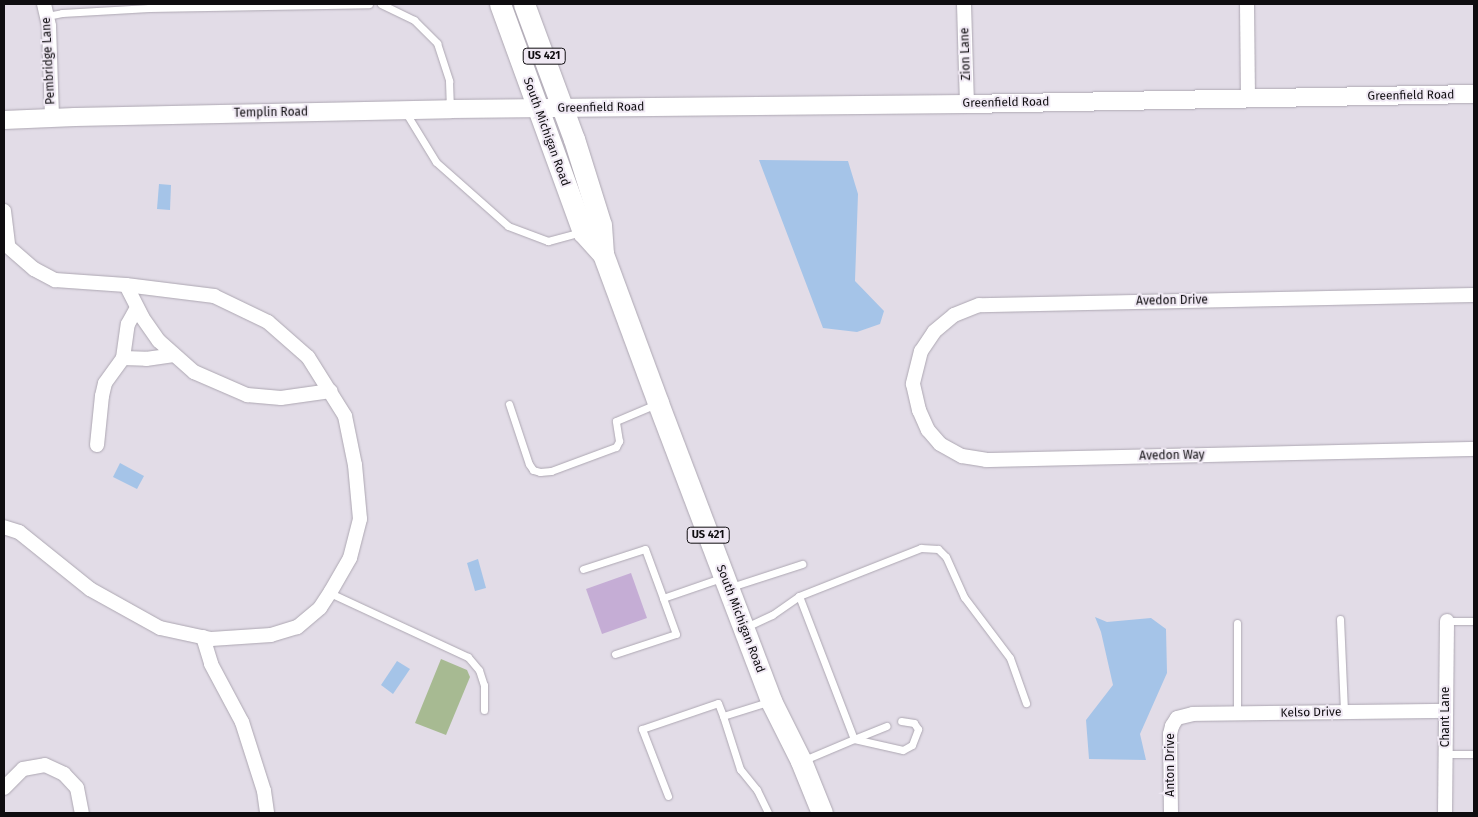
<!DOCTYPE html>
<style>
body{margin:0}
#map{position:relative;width:1478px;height:817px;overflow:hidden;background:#e2dce7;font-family:"Fira Sans",sans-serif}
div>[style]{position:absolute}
.green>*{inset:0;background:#a7ba92}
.water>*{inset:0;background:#a5c4e8}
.building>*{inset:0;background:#c5add5}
.roads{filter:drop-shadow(0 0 1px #ada7b2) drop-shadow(0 0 1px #ada7b2)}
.service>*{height:7px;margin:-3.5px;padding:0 3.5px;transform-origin:3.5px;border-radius:3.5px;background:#fff}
.minor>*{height:14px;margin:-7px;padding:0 7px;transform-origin:7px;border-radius:7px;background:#fff}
.tertiary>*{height:18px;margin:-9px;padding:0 9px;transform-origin:9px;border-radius:9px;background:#fff}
.primary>*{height:21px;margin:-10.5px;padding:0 10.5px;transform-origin:10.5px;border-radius:10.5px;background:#fff}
span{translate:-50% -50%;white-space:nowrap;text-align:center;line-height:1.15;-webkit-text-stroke:4px #f0e9f4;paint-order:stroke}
.shield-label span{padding:1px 4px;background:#f0e9f4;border:1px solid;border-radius:4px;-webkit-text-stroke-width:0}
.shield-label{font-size:11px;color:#0f0d10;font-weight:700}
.street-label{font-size:12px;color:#0f0d10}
.frame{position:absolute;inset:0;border:5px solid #0f0d10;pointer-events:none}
</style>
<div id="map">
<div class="green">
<i style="clip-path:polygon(441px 659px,467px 670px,470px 677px,446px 735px,415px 723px)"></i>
</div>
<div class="water">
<i style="clip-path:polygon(759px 160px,848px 161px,858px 194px,855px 281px,884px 311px,880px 324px,857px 332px,823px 328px)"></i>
<i style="clip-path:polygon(159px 184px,171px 185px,170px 210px,157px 209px)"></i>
<i style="clip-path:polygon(120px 463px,144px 476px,137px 489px,113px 477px)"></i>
<i style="clip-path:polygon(478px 559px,486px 588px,475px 591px,467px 563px)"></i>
<i style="clip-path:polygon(1095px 617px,1107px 622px,1151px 618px,1166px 629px,1167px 673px,1140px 734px,1146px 760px,1089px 759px,1086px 720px,1113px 685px,1101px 632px)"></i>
<i style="clip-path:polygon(397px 661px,410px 669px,393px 694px,381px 685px)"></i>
</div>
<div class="building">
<i style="clip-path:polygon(631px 573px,647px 618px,602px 634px,586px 589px)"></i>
</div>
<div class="roads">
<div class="service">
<i style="left:381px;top:4px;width:37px;rotate:26deg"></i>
<i style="left:414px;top:20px;width:33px;rotate:45deg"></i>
<i style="left:437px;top:43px;width:40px;rotate:72deg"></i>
<i style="left:449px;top:81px;width:27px;rotate:88deg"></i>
<i style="left:47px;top:16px;width:15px;rotate:-11deg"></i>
<i style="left:62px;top:13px;width:87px;rotate:-3.3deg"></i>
<i style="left:149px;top:8px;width:220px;rotate:-1deg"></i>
<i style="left:406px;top:113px;width:57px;rotate:58.5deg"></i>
<i style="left:436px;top:162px;width:96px;rotate:41.6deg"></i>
<i style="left:508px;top:226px;width:43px;rotate:20.6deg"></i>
<i style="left:548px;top:241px;width:35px;rotate:-15deg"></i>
<i style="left:509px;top:404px;width:63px;rotate:71.6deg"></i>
<i style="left:529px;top:464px;width:7px;rotate:56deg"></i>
<i style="left:533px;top:470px;width:7px;rotate:16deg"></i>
<i style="left:540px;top:472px;width:11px;rotate:-5deg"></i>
<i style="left:551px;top:471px;width:69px;rotate:-20.3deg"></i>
<i style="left:616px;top:447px;width:7px;rotate:-63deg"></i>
<i style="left:619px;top:441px;width:20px;rotate:-99deg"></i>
<i style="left:616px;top:421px;width:43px;rotate:-23deg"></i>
<i style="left:583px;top:569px;width:65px;rotate:-17.9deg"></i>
<i style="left:645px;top:549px;width:52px;rotate:69.8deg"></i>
<i style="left:731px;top:587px;width:75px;rotate:-17.9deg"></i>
<i style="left:330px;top:593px;width:152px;rotate:24.9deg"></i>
<i style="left:468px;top:657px;width:17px;rotate:50deg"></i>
<i style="left:479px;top:670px;width:16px;rotate:72deg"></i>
<i style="left:484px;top:685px;width:25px;rotate:90deg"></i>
<i style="left:799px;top:596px;width:153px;rotate:69deg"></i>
<i style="left:854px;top:739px;width:54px;rotate:157.2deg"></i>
<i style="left:1340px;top:619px;width:93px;rotate:87.5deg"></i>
<i style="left:1447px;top:621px;width:27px"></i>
<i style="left:1237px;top:623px;width:90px;rotate:90deg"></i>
<i style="left:746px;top:627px;width:29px;rotate:-25deg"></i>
<i style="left:772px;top:615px;width:33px;rotate:-35deg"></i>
<i style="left:799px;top:596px;width:131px;rotate:-21.5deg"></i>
<i style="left:921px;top:548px;width:17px;rotate:3deg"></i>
<i style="left:938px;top:549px;width:11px;rotate:45deg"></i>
<i style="left:946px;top:557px;width:44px;rotate:65.8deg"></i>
<i style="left:964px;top:597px;width:76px;rotate:53deg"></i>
<i style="left:1010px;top:658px;width:48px;rotate:70.4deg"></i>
<i style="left:615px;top:654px;width:64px;rotate:-18.2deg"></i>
<i style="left:676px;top:634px;width:38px;rotate:-110deg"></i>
<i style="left:663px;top:598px;width:61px;rotate:-19deg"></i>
<i style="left:723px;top:716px;width:56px;rotate:72.2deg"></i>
<i style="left:740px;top:769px;width:27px;rotate:51deg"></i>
<i style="left:757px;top:790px;width:25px;rotate:64deg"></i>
<i style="left:854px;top:739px;width:50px;rotate:12.7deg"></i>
<i style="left:903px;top:750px;width:10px;rotate:-29deg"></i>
<i style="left:912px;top:745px;width:17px;rotate:-69deg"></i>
<i style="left:918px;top:729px;width:7px;rotate:-124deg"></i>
<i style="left:914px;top:723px;width:13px;rotate:-171deg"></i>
<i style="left:854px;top:739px;width:35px;rotate:-22deg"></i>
<i style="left:1446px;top:754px;width:28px"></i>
<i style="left:668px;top:796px;width:72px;rotate:-111.2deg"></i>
<i style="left:642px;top:729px;width:80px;rotate:-18.9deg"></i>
<i style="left:718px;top:703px;width:14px;rotate:69deg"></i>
<i style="left:723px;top:716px;width:47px;rotate:-17.3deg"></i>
</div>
<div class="minor">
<i style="left:44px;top:4px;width:23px;rotate:77deg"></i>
<i style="left:49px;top:26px;width:92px;rotate:88.1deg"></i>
<i style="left:964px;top:4px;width:100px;rotate:88.3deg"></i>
<i style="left:1247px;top:4px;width:95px;rotate:89.4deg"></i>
<i style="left:4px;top:211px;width:34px;rotate:83deg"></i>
<i style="left:4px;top:243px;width:40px;rotate:41deg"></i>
<i style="left:34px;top:269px;width:24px;rotate:28deg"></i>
<i style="left:55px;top:280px;width:71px;rotate:4deg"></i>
<i style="left:126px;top:285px;width:89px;rotate:7.1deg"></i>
<i style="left:214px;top:296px;width:60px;rotate:25.7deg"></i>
<i style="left:268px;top:322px;width:53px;rotate:41.2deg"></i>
<i style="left:308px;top:357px;width:70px;rotate:57.9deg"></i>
<i style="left:345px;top:416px;width:50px;rotate:78.5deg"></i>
<i style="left:355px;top:465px;width:54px;rotate:84.7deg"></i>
<i style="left:360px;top:519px;width:40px;rotate:104.4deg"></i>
<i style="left:350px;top:558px;width:38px;rotate:120deg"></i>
<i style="left:331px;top:591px;width:20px;rotate:123deg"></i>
<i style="left:320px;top:608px;width:30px;rotate:140deg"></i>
<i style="left:297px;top:627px;width:27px;rotate:163deg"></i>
<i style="left:271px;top:635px;width:60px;rotate:176.2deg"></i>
<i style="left:211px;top:639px;width:52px;rotate:-167.8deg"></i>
<i style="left:160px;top:628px;width:80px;rotate:-150.9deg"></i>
<i style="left:90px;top:589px;width:91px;rotate:-141.2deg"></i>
<i style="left:19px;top:532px;width:16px;rotate:-162deg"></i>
<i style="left:126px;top:285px;width:36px;rotate:63deg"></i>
<i style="left:142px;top:317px;width:29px;rotate:55deg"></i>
<i style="left:159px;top:341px;width:47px;rotate:41.5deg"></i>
<i style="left:194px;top:372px;width:58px;rotate:23.5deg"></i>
<i style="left:247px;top:395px;width:34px;rotate:5deg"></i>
<i style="left:281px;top:398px;width:50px;rotate:-8deg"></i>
<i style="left:1474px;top:295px;width:495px;rotate:178.8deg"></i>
<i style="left:979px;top:305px;width:27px;rotate:158deg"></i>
<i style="left:954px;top:315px;width:26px;rotate:140deg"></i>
<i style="left:934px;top:332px;width:23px;rotate:124deg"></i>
<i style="left:921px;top:351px;width:34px;rotate:104deg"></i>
<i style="left:913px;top:384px;width:27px;rotate:77deg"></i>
<i style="left:919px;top:410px;width:22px;rotate:66deg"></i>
<i style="left:928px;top:430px;width:18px;rotate:49deg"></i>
<i style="left:940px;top:444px;width:25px;rotate:29deg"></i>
<i style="left:962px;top:456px;width:24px;rotate:9deg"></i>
<i style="left:986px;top:460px;width:488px;rotate:-1.3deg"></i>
<i style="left:123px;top:358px;width:23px;rotate:2deg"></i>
<i style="left:146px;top:359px;width:28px;rotate:-8deg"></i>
<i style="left:97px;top:445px;width:49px;rotate:-84.2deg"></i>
<i style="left:102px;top:396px;width:13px;rotate:-77deg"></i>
<i style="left:105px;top:383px;width:31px;rotate:-54deg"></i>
<i style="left:123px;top:358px;width:34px;rotate:-82deg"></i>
<i style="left:128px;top:324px;width:18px;rotate:-61deg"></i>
<i style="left:203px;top:637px;width:28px;rotate:73deg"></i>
<i style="left:211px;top:664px;width:66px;rotate:61.9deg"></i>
<i style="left:242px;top:722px;width:72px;rotate:72.3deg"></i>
<i style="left:264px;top:791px;width:22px;rotate:82deg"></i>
<i style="left:4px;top:788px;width:27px;rotate:-45deg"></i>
<i style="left:23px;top:769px;width:22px;rotate:-10deg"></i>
<i style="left:45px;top:765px;width:21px;rotate:25deg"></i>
<i style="left:64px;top:774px;width:19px;rotate:47deg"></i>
<i style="left:77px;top:788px;width:25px;rotate:79deg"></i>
<i style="left:1171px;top:813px;width:79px;rotate:-90.7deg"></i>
<i style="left:1170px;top:734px;width:8px;rotate:-76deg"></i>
<i style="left:1172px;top:726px;width:9px;rotate:-58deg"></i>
<i style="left:1177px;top:718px;width:16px;rotate:-14deg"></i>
<i style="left:1193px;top:714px;width:253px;rotate:-0.7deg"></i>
<i style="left:1445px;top:813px;width:192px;rotate:-89.4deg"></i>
</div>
<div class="tertiary">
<i style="left:4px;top:120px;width:71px;rotate:-2.4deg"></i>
<i style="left:75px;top:117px;width:375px;rotate:-1.2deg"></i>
<i style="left:450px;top:109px;width:517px;rotate:-0.55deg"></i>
<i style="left:967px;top:104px;width:507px;rotate:-1.13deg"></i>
</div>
<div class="primary">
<i style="left:500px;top:4px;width:243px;rotate:70deg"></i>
<i style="left:583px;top:232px;width:30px;rotate:48deg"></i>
<i style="left:524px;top:4px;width:144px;rotate:69.7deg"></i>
<i style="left:574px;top:139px;width:90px;rotate:72.6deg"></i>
<i style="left:601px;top:225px;width:29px;rotate:86deg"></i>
<i style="left:603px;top:254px;width:159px;rotate:69.7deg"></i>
<i style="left:658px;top:403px;width:319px;rotate:69.2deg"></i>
<i style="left:771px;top:701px;width:67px;rotate:63.4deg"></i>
<i style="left:801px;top:761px;width:56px;rotate:68deg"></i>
</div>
</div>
<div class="shield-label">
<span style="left:544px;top:56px">US 421</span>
<span style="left:708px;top:535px">US 421</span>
</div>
<div class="street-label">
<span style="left:966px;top:54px;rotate:-92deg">Zion Lane</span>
<span style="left:49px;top:61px;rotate:-93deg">Pembridge Lane</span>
<span style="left:1411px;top:96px;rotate:-1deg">Greenfield Road</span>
<span style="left:1006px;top:103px;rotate:-1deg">Greenfield Road</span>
<span style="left:601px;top:108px;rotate:-1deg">Greenfield Road</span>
<span style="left:271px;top:113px;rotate:-1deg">Templin Road</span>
<span style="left:546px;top:132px;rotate:70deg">South Michigan Road</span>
<span style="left:1172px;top:301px;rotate:-1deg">Avedon Drive</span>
<span style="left:1172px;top:456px;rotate:-1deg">Avedon Way</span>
<span style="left:740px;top:619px;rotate:69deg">South Michigan Road</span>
<span style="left:1311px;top:713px;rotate:-1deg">Kelso Drive</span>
<span style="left:1446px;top:717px;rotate:-90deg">Chant Lane</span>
<span style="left:1171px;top:765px;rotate:-90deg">Anton Drive</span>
</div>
<div class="frame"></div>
</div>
